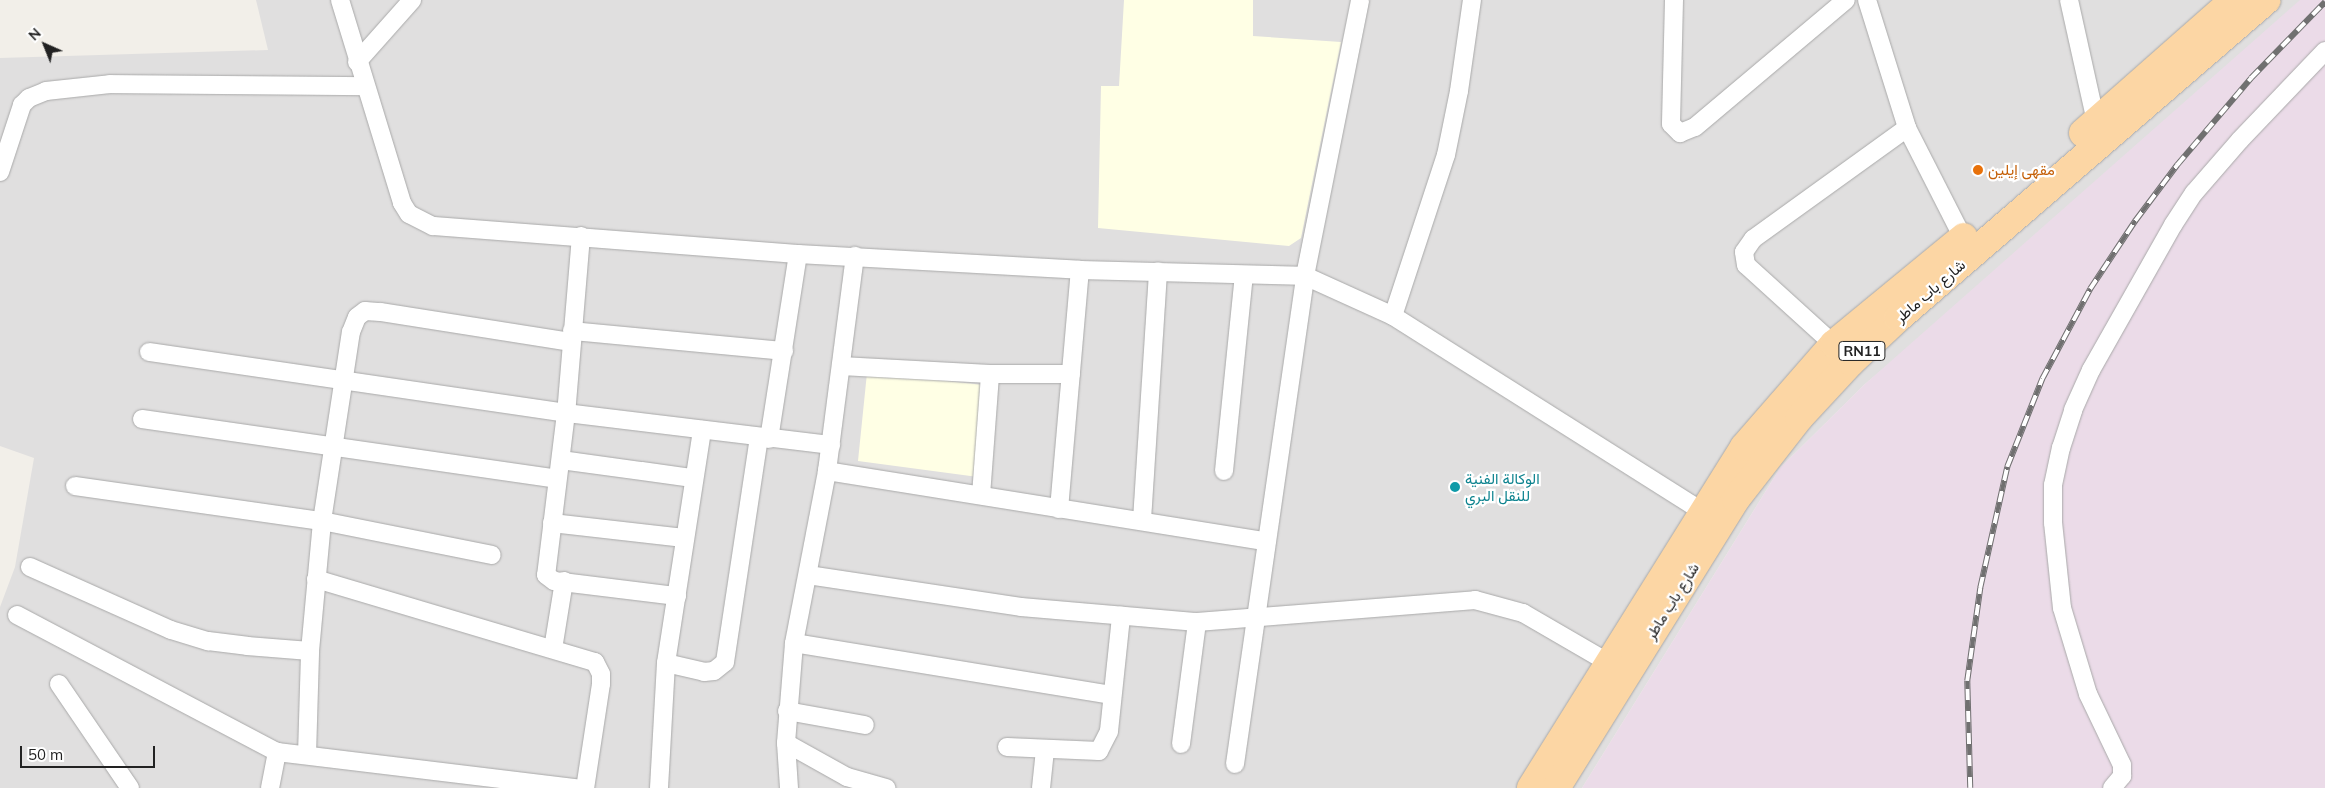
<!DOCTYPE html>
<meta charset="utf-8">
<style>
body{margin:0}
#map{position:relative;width:2325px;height:788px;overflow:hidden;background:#f2efe9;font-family:Mulish,Vazirmatn,sans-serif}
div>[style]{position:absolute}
.residential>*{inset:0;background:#e0dfdf}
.industrial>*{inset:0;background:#ebdbe8}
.education>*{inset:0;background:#ffffe5}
.roads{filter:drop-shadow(0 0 1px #a9a9a9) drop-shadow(0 0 1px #a9a9a9)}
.minor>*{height:18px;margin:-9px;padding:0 9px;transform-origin:9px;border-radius:9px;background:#fff}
.primary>*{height:28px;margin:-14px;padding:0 14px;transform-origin:14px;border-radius:14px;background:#fcd6a4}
.rail>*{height:5.5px;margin-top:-2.75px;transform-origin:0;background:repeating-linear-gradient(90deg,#fff 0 11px,#707070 0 22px);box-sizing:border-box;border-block:1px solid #707070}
.dots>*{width:14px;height:14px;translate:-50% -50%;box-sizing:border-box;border:2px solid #fff;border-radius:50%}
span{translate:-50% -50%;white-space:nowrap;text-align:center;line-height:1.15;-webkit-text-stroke:4.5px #fff;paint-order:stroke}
.shield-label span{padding:1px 4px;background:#fff;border:1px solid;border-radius:4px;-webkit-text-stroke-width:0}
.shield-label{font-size:14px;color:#222;font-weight:700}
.food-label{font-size:15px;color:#c56008}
.left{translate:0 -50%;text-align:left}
.street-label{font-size:15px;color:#222}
.culture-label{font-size:15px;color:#0d838f}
.north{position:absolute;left:20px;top:20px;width:50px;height:50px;-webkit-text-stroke:4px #fff;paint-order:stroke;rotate:316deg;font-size:14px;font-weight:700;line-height:20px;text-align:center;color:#222}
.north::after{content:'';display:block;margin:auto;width:18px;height:22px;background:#222;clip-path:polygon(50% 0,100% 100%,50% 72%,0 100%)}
.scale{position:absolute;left:20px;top:746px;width:135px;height:22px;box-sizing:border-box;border:2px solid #222;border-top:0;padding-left:6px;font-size:15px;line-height:18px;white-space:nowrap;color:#222;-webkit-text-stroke:4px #fff;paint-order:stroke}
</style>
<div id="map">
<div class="residential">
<i style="clip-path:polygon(256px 0,2325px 0,1865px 384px,1780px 468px,1582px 788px,0 788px,0 607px,15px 567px,34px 458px,0 446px,0 58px,268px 50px)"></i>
</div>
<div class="industrial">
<i style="clip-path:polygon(2300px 0,2325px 0,2325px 788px,1582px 788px,1780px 468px,1865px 384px)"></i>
</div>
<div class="education">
<i style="clip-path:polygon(1124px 0,1253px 0,1253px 36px,1341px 42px,1301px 238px,1289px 246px,1098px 228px,1101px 86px,1119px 86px)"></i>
<i style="clip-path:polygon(867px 373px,994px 386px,978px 477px,858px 461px)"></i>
</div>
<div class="roads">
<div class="minor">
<i style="left:340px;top:0;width:212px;rotate:73deg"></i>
<i style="left:402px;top:203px;width:13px;rotate:58deg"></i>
<i style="left:409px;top:214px;width:27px;rotate:27deg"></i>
<i style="left:433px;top:226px;width:366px;rotate:4.4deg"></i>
<i style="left:798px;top:254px;width:282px;rotate:3.2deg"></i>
<i style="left:1080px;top:270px;width:225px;rotate:1.5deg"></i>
<i style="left:1305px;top:276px;width:97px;rotate:24.4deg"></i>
<i style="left:1393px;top:316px;width:376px;rotate:32.3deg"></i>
<i style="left:1674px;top:0;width:124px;rotate:91.4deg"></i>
<i style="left:1671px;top:124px;width:13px;rotate:45deg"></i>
<i style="left:1680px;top:133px;width:16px;rotate:-22deg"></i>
<i style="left:1695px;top:127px;width:197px;rotate:-40.1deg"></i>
<i style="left:1867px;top:0;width:134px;rotate:72.6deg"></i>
<i style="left:1907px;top:128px;width:132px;rotate:63deg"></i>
<i style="left:2069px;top:0;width:125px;rotate:77.5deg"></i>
<i style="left:357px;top:62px;width:83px;rotate:-48.4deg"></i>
<i style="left:0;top:172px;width:71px;rotate:-71.8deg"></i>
<i style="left:22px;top:105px;width:10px;rotate:-45deg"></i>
<i style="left:29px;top:98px;width:18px;rotate:-22deg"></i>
<i style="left:46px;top:91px;width:64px;rotate:-6.2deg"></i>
<i style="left:110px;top:84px;width:254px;rotate:0.5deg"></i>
<i style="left:581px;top:236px;width:178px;rotate:94.8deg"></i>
<i style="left:566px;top:413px;width:163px;rotate:97deg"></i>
<i style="left:546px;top:575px;width:10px;rotate:37deg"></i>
<i style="left:554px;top:581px;width:124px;rotate:7deg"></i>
<i style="left:1393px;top:316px;width:169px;rotate:-71.8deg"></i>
<i style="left:1446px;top:155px;width:65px;rotate:-78.5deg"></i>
<i style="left:1459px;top:91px;width:92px;rotate:-81.9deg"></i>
<i style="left:572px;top:331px;width:213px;rotate:5.4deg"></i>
<i style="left:1841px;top:351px;width:128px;rotate:-137.8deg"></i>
<i style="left:1746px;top:265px;width:13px;rotate:-99deg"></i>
<i style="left:1744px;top:252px;width:16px;rotate:-55deg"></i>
<i style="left:1753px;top:239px;width:190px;rotate:-35.8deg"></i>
<i style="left:149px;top:352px;width:421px;rotate:8.3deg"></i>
<i style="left:566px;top:413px;width:267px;rotate:6.9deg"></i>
<i style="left:841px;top:366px;width:149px;rotate:3.1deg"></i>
<i style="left:990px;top:374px;width:81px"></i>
<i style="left:142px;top:419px;width:419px;rotate:8.2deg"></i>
<i style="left:769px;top:439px;width:187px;rotate:-81.1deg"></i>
<i style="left:561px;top:460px;width:133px;rotate:7.8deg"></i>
<i style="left:827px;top:471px;width:445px;rotate:9.1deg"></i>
<i style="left:1224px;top:471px;width:197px;rotate:-84.2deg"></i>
<i style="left:75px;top:486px;width:249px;rotate:8.1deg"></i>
<i style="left:322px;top:521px;width:173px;rotate:11.3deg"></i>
<i style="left:981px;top:495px;width:121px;rotate:-85.7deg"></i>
<i style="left:1059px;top:509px;width:240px;rotate:-85deg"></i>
<i style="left:1142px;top:520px;width:249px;rotate:-86.3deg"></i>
<i style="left:552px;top:523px;width:133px;rotate:6.5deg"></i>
<i style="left:30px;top:567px;width:154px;rotate:24.1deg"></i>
<i style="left:171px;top:630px;width:39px;rotate:17deg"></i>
<i style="left:208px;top:641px;width:39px;rotate:7deg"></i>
<i style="left:247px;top:646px;width:63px;rotate:4.5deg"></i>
<i style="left:808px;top:575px;width:215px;rotate:8.5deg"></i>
<i style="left:1021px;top:607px;width:177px;rotate:4.9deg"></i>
<i style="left:1197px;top:622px;width:279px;rotate:-4.5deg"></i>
<i style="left:1475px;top:600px;width:50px;rotate:15.2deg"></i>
<i style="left:1523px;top:613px;width:110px;rotate:30.1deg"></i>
<i style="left:316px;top:579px;width:291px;rotate:16.6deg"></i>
<i style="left:595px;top:662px;width:13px;rotate:63deg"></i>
<i style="left:601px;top:674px;width:10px;rotate:90deg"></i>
<i style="left:601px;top:684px;width:105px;rotate:98.7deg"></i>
<i style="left:17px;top:615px;width:294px;rotate:27.8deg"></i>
<i style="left:277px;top:752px;width:301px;rotate:6.9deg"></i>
<i style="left:794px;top:643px;width:321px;rotate:9.3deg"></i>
<i style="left:553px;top:649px;width:69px;rotate:-80.8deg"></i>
<i style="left:666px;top:663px;width:39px;rotate:13deg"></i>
<i style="left:704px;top:672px;width:10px;rotate:-6deg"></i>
<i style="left:714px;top:671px;width:14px;rotate:-39deg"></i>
<i style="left:725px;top:662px;width:227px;rotate:-81.4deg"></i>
<i style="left:59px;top:684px;width:126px;rotate:55.7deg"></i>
<i style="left:787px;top:711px;width:79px;rotate:10.2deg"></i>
<i style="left:786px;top:743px;width:70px;rotate:29.1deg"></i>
<i style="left:847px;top:777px;width:41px;rotate:15.8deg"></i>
<i style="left:1181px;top:744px;width:123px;rotate:-82.5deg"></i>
<i style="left:1007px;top:747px;width:92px;rotate:2.5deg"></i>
<i style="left:1099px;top:751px;width:22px;rotate:-63deg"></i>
<i style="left:1109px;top:731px;width:116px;rotate:-84deg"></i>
<i style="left:307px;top:755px;width:104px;rotate:-88.3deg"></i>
<i style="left:310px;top:651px;width:131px;rotate:-84.7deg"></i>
<i style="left:322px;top:521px;width:191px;rotate:-81.3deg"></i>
<i style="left:351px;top:332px;width:16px;rotate:-68deg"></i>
<i style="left:357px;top:317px;width:10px;rotate:-37deg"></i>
<i style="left:365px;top:311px;width:16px;rotate:4deg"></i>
<i style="left:381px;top:312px;width:192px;rotate:9deg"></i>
<i style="left:1235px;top:764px;width:493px;rotate:-81.8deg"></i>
<i style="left:1305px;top:276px;width:281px;rotate:-78.7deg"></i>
<i style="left:270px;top:788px;width:37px;rotate:-79deg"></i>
<i style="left:659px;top:788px;width:125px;rotate:-86.8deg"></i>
<i style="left:666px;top:663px;width:236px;rotate:-81.2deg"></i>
<i style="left:789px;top:788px;width:45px;rotate:-93.8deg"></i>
<i style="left:786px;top:743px;width:100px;rotate:-85.4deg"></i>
<i style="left:794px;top:643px;width:175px;rotate:-79.1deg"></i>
<i style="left:827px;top:471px;width:217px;rotate:-82.6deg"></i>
<i style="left:1041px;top:788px;width:38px;rotate:-84deg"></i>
<i style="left:2112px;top:788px;width:16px;rotate:-50deg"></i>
<i style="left:2122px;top:776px;width:11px;rotate:-90deg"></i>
<i style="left:2122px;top:765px;width:79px;rotate:-115.6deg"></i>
<i style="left:2088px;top:694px;width:90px;rotate:-106.8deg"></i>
<i style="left:2062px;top:608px;width:85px;rotate:-96deg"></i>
<i style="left:2053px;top:523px;width:38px;rotate:-90deg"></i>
<i style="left:2053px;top:485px;width:38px;rotate:-78deg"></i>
<i style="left:2061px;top:448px;width:40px;rotate:-72deg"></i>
<i style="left:2073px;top:410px;width:44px;rotate:-65.8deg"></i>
<i style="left:2091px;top:370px;width:167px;rotate:-60.5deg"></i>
<i style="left:2173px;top:225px;width:38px;rotate:-57deg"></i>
<i style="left:2194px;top:193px;width:70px;rotate:-49deg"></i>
<i style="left:2240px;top:140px;width:123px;rotate:-46.3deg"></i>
</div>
<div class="primary">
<i style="left:2083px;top:133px;width:201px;rotate:-41.4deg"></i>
<i style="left:1531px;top:788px;width:402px;rotate:-58deg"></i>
<i style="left:1744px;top:447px;width:137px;rotate:-48.9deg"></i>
<i style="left:1834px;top:344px;width:168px;rotate:-39.5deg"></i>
<i style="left:1556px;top:788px;width:340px;rotate:-58.1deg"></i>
<i style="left:1736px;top:499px;width:103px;rotate:-52.1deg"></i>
<i style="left:1799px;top:418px;width:76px;rotate:-47.1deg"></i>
<i style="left:1851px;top:362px;width:64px;rotate:-43.1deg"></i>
<i style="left:1898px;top:318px;width:487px;rotate:-40.8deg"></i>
</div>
</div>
<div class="rail">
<i style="left:1970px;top:788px;width:107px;rotate:-91.6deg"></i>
<i style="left:1967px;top:681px;width:94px;rotate:-82deg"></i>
<i style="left:1980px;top:588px;width:124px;rotate:-77.4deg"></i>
<i style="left:2007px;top:467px;width:95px;rotate:-68.3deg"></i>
<i style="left:2042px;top:379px;width:102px;rotate:-61.9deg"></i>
<i style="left:2090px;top:289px;width:82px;rotate:-56.5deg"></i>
<i style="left:2135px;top:221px;width:70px;rotate:-53.1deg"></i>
<i style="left:2177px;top:165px;width:114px;rotate:-49.6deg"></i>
<i style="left:2251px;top:78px;width:106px;rotate:-45.8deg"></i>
</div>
<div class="dots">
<i style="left:1978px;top:170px;background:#e8710a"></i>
<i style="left:1455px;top:487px;background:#0f9aa8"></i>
</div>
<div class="shield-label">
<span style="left:1862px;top:351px">RN11</span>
</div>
<div class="food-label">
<span class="left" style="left:1988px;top:170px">مقهى إيلين</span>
</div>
<div class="street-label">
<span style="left:1930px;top:291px;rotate:-41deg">شارع باب ماطر</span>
<span style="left:1672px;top:601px;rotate:-58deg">شارع باب ماطر</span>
</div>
<div class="culture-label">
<span class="left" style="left:1465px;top:487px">الوكالة الفنية<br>للنقل البري</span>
</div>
<div class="north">N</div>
<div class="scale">50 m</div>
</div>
